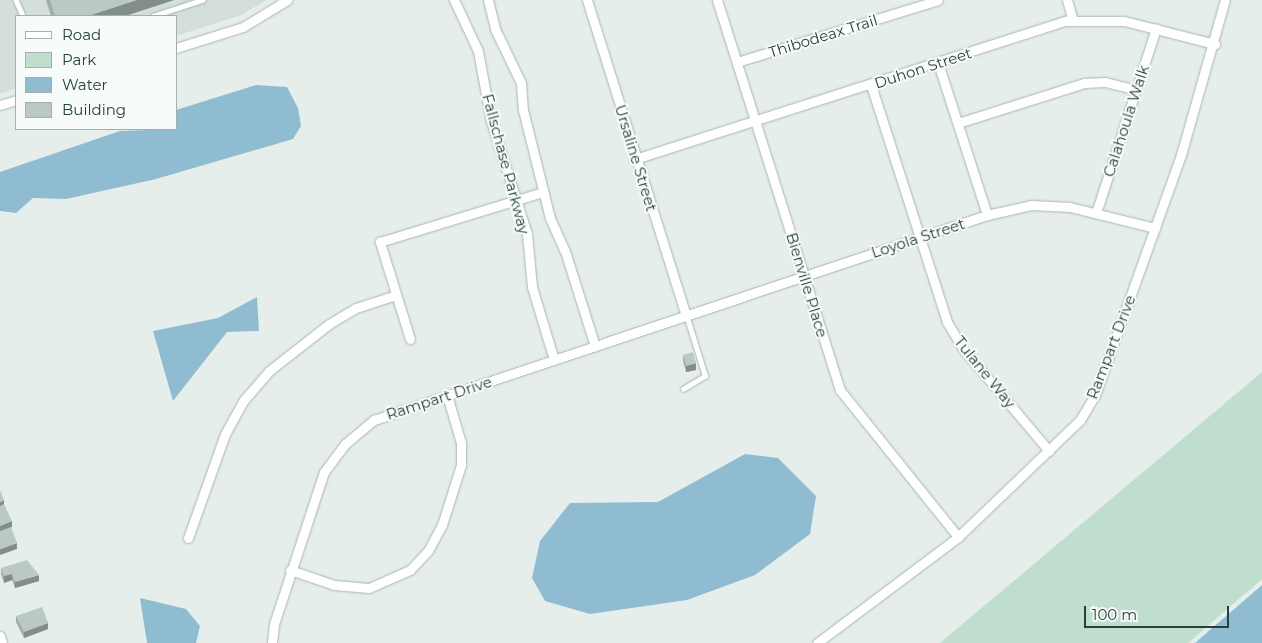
<!DOCTYPE html>
<style>
body{margin:0}
#map{position:relative;width:1262px;height:643px;overflow:hidden;background:#e6eeec;font-family:Montserrat,sans-serif}
div>[style]{position:absolute}
.built>*{inset:0;background:#d4dedb}
.green>*{inset:0;background:#c0decd}
.water>*{inset:0;background:#90bcd1}
.roads{filter:drop-shadow(0 0 1px #a8b6b4) drop-shadow(0 0 1px #a8b6b4)}
.lane>*{height:4.5px;margin:-2.25px;padding:0 2.25px;transform-origin:2.25px;border-radius:2.25px;background:#fff}
.street>*{height:9px;margin:-4.5px;padding:0 4.5px;transform-origin:4.5px;border-radius:4.5px;background:#fff}
.wall>*{inset:0;background:#a1adaa}
.shaded-wall>*{inset:0;background:#838d8b}
.building>*{inset:0;background:#bbc9c6}
span{translate:-50% -50%;white-space:nowrap;text-align:center;line-height:1.15;-webkit-text-stroke:4px #f7fbf9;paint-order:stroke}
.street-label{font-size:15px;color:#25403d}
.legend{position:absolute;left:15px;top:15px;width:162px;height:115px;box-sizing:border-box;background:#f7fbf9;border:1px solid #a3b0ae;margin:0;padding:6px 9px;list-style:none;font-size:15px;color:#25403d}
.legend li{display:flex;align-items:center;gap:10px;height:25px}
.legend b{width:25px;border:1px solid #a3b0ae}
.scale{position:absolute;left:1084px;top:606px;width:145px;height:22px;box-sizing:border-box;border:2px solid #25403d;border-top:0;padding-left:6px;font-size:15px;line-height:18px;white-space:nowrap;color:#25403d;-webkit-text-stroke:4px #f7fbf9;paint-order:stroke}
</style>
<div id="map">
<div class="built">
<i style="clip-path:polygon(0 0,267px 0,241px 15px,176px 36px,176px 16px,16px 16px,16px 88px,0 94px)"></i>
</div>
<div class="green">
<i style="clip-path:polygon(1262px 372px,1262px 579px,1188px 643px,940px 643px)"></i>
</div>
<div class="water">
<i style="clip-path:polygon(256px 85px,287px 87px,298px 108px,301px 126px,293px 139px,156px 179px,66px 199px,33px 198px,16px 213px,0 211px,0 172px,120px 131px,176px 129px,176px 110px)"></i>
<i style="clip-path:polygon(257px 297px,259px 331px,227px 332px,173px 401px,153px 331px,218px 318px)"></i>
<i style="clip-path:polygon(745px 454px,778px 458px,816px 496px,810px 534px,755px 575px,687px 600px,590px 614px,545px 601px,532px 578px,540px 541px,570px 503px,658px 502px)"></i>
<i style="clip-path:polygon(1262px 585px,1262px 643px,1195px 643px)"></i>
<i style="clip-path:polygon(140px 598px,186px 609px,200px 626px,196px 643px,147px 643px)"></i>
</div>
<div class="roads">
<div class="lane">
<i style="left:16px;top:0;width:17px;rotate:66deg"></i>
<i style="left:153px;top:16px;width:52px;rotate:-18.1deg"></i>
<i style="left:683px;top:389px;width:26px;rotate:-31deg"></i>
<i style="left:705px;top:376px;width:64px;rotate:-107.3deg"></i>
</div>
<div class="street">
<i style="left:454px;top:0;width:56px;rotate:64.8deg"></i>
<i style="left:478px;top:51px;width:71px;rotate:79.5deg"></i>
<i style="left:491px;top:121px;width:119px;rotate:72.3deg"></i>
<i style="left:527px;top:234px;width:53px;rotate:84.6deg"></i>
<i style="left:532px;top:287px;width:76px;rotate:73.2deg"></i>
<i style="left:488px;top:0;width:30px;rotate:76deg"></i>
<i style="left:495px;top:29px;width:60px;rotate:64.3deg"></i>
<i style="left:521px;top:83px;width:27px;rotate:86deg"></i>
<i style="left:523px;top:110px;width:111px;rotate:76deg"></i>
<i style="left:550px;top:218px;width:36px;rotate:66deg"></i>
<i style="left:565px;top:251px;width:100px;rotate:72.5deg"></i>
<i style="left:587px;top:0;width:330px;rotate:72.6deg"></i>
<i style="left:717px;top:0;width:409px;rotate:72.5deg"></i>
<i style="left:840px;top:390px;width:189px;rotate:51.2deg"></i>
<i style="left:1067px;top:0;width:22px;rotate:74deg"></i>
<i style="left:176px;top:48px;width:70px;rotate:-17.4deg"></i>
<i style="left:243px;top:27px;width:52px;rotate:-31.5deg"></i>
<i style="left:737px;top:62px;width:210px;rotate:-17.1deg"></i>
<i style="left:938px;top:63px;width:160px;rotate:72.1deg"></i>
<i style="left:871px;top:85px;width:249px;rotate:72.2deg"></i>
<i style="left:947px;top:322px;width:33px;rotate:59deg"></i>
<i style="left:964px;top:350px;width:132px;rotate:49.9deg"></i>
<i style="left:0;top:105px;width:17px;rotate:-17deg"></i>
<i style="left:958px;top:123px;width:132px;rotate:-17.6deg"></i>
<i style="left:1084px;top:83px;width:21px;rotate:-3deg"></i>
<i style="left:1105px;top:82px;width:32px;rotate:14deg"></i>
<i style="left:635px;top:159px;width:453px;rotate:-17.8deg"></i>
<i style="left:1066px;top:21px;width:58px"></i>
<i style="left:1124px;top:21px;width:94px;rotate:14.2deg"></i>
<i style="left:1096px;top:213px;width:194px;rotate:-72deg"></i>
<i style="left:410px;top:339px;width:102px;rotate:-107.2deg"></i>
<i style="left:380px;top:242px;width:170px;rotate:-17.1deg"></i>
<i style="left:188px;top:538px;width:110px;rotate:-70.4deg"></i>
<i style="left:225px;top:434px;width:39px;rotate:-61deg"></i>
<i style="left:244px;top:400px;width:38px;rotate:-49deg"></i>
<i style="left:269px;top:371px;width:76px;rotate:-38.1deg"></i>
<i style="left:329px;top:324px;width:31px;rotate:-31deg"></i>
<i style="left:356px;top:308px;width:42px;rotate:-18deg"></i>
<i style="left:290px;top:570px;width:46px;rotate:18.8deg"></i>
<i style="left:334px;top:585px;width:35px;rotate:5deg"></i>
<i style="left:369px;top:588px;width:45px;rotate:-23.7deg"></i>
<i style="left:410px;top:570px;width:26px;rotate:-47deg"></i>
<i style="left:428px;top:551px;width:30px;rotate:-62deg"></i>
<i style="left:442px;top:525px;width:63px;rotate:-72.4deg"></i>
<i style="left:461px;top:465px;width:22px;rotate:-90deg"></i>
<i style="left:461px;top:443px;width:50px;rotate:-106.3deg"></i>
<i style="left:0;top:636px;width:7px;rotate:74deg"></i>
<i style="left:272px;top:643px;width:19px;rotate:-84deg"></i>
<i style="left:274px;top:624px;width:160px;rotate:-71.8deg"></i>
<i style="left:324px;top:472px;width:35px;rotate:-53deg"></i>
<i style="left:345px;top:444px;width:38px;rotate:-40deg"></i>
<i style="left:374px;top:420px;width:646px;rotate:-18.49deg"></i>
<i style="left:987px;top:215px;width:45px;rotate:-12.8deg"></i>
<i style="left:1031px;top:205px;width:39px;rotate:3deg"></i>
<i style="left:1070px;top:207px;width:88px;rotate:13.9deg"></i>
<i style="left:817px;top:643px;width:176px;rotate:-36.9deg"></i>
<i style="left:958px;top:537px;width:169px;rotate:-43.8deg"></i>
<i style="left:1080px;top:420px;width:29px;rotate:-59deg"></i>
<i style="left:1095px;top:395px;width:255px;rotate:-70.3deg"></i>
<i style="left:1181px;top:155px;width:161px;rotate:-74.2deg"></i>
</div>
</div>
<div class="wall">
<i style="clip-path:polygon(46px 0,174px 0,125px 16px,51px 16px)"></i>
<i style="clip-path:polygon(683px 355px,696px 370px,686px 372px,683px 361px)"></i>
<i style="clip-path:polygon(1px 568px,39px 581px,15px 588px,12px 580px,4px 583px,1px 574px)"></i>
<i style="clip-path:polygon(16px 616px,48px 629px,24px 638px,16px 622px)"></i>
</div>
<div class="shaded-wall">
<i style="clip-path:polygon(137px 0,174px 0,125px 16px,88px 16px)"></i>
<i style="clip-path:polygon(696px 363px,696px 370px,686px 372px,686px 366px)"></i>
<i style="clip-path:polygon(4px 500px,4px 507px,0 508px,0 502px)"></i>
<i style="clip-path:polygon(12px 521px,12px 527px,0 532px,0 526px)"></i>
<i style="clip-path:polygon(17px 543px,17px 549px,0 555px,0 549px)"></i>
<i style="clip-path:polygon(12px 574px,12px 580px,4px 583px,4px 576px)"></i>
<i style="clip-path:polygon(39px 575px,39px 581px,15px 588px,15px 582px)"></i>
<i style="clip-path:polygon(48px 623px,48px 629px,24px 638px,24px 632px)"></i>
</div>
<div class="building">
<i style="clip-path:polygon(50px 0,137px 0,88px 16px,55px 16px)"></i>
<i style="clip-path:polygon(693px 352px,696px 363px,686px 366px,683px 355px)"></i>
<i style="clip-path:polygon(0 490px,4px 500px,0 502px)"></i>
<i style="clip-path:polygon(4px 504px,12px 521px,0 526px,0 506px)"></i>
<i style="clip-path:polygon(11px 527px,17px 543px,0 549px,0 531px)"></i>
<i style="clip-path:polygon(27px 560px,39px 575px,15px 582px,12px 574px,4px 576px,1px 568px)"></i>
<i style="clip-path:polygon(42px 607px,48px 623px,24px 632px,16px 616px)"></i>
</div>
<div class="street-label">
<span style="left:823px;top:36px;rotate:-17deg">Thibodeax Trail</span>
<span style="left:923px;top:68px;rotate:-18deg">Duhon Street</span>
<span style="left:1126px;top:121px;rotate:-72deg">Calahoula Walk</span>
<span style="left:636px;top:158px;rotate:73deg">Ursaline Street</span>
<span style="left:506px;top:164px;rotate:75deg">Fallschase Parkway</span>
<span style="left:918px;top:238px;rotate:-18deg">Loyola Street</span>
<span style="left:807px;top:285px;rotate:73deg">Bienville Place</span>
<span style="left:1111px;top:347px;rotate:-69deg">Rampart Drive</span>
<span style="left:985px;top:372px;rotate:51deg">Tulane Way</span>
<span style="left:439px;top:398px;rotate:-18deg">Rampart Drive</span>
</div>
<ul class="legend">
<li><b style="height:6px;background:#fff"></b>Road</li>
<li><b style="height:14px;background:#c0decd"></b>Park</li>
<li><b style="height:14px;background:#90bcd1"></b>Water</li>
<li><b style="height:14px;background:#bbc9c6"></b>Building</li>
</ul>
<div class="scale">100 m</div>
</div>
